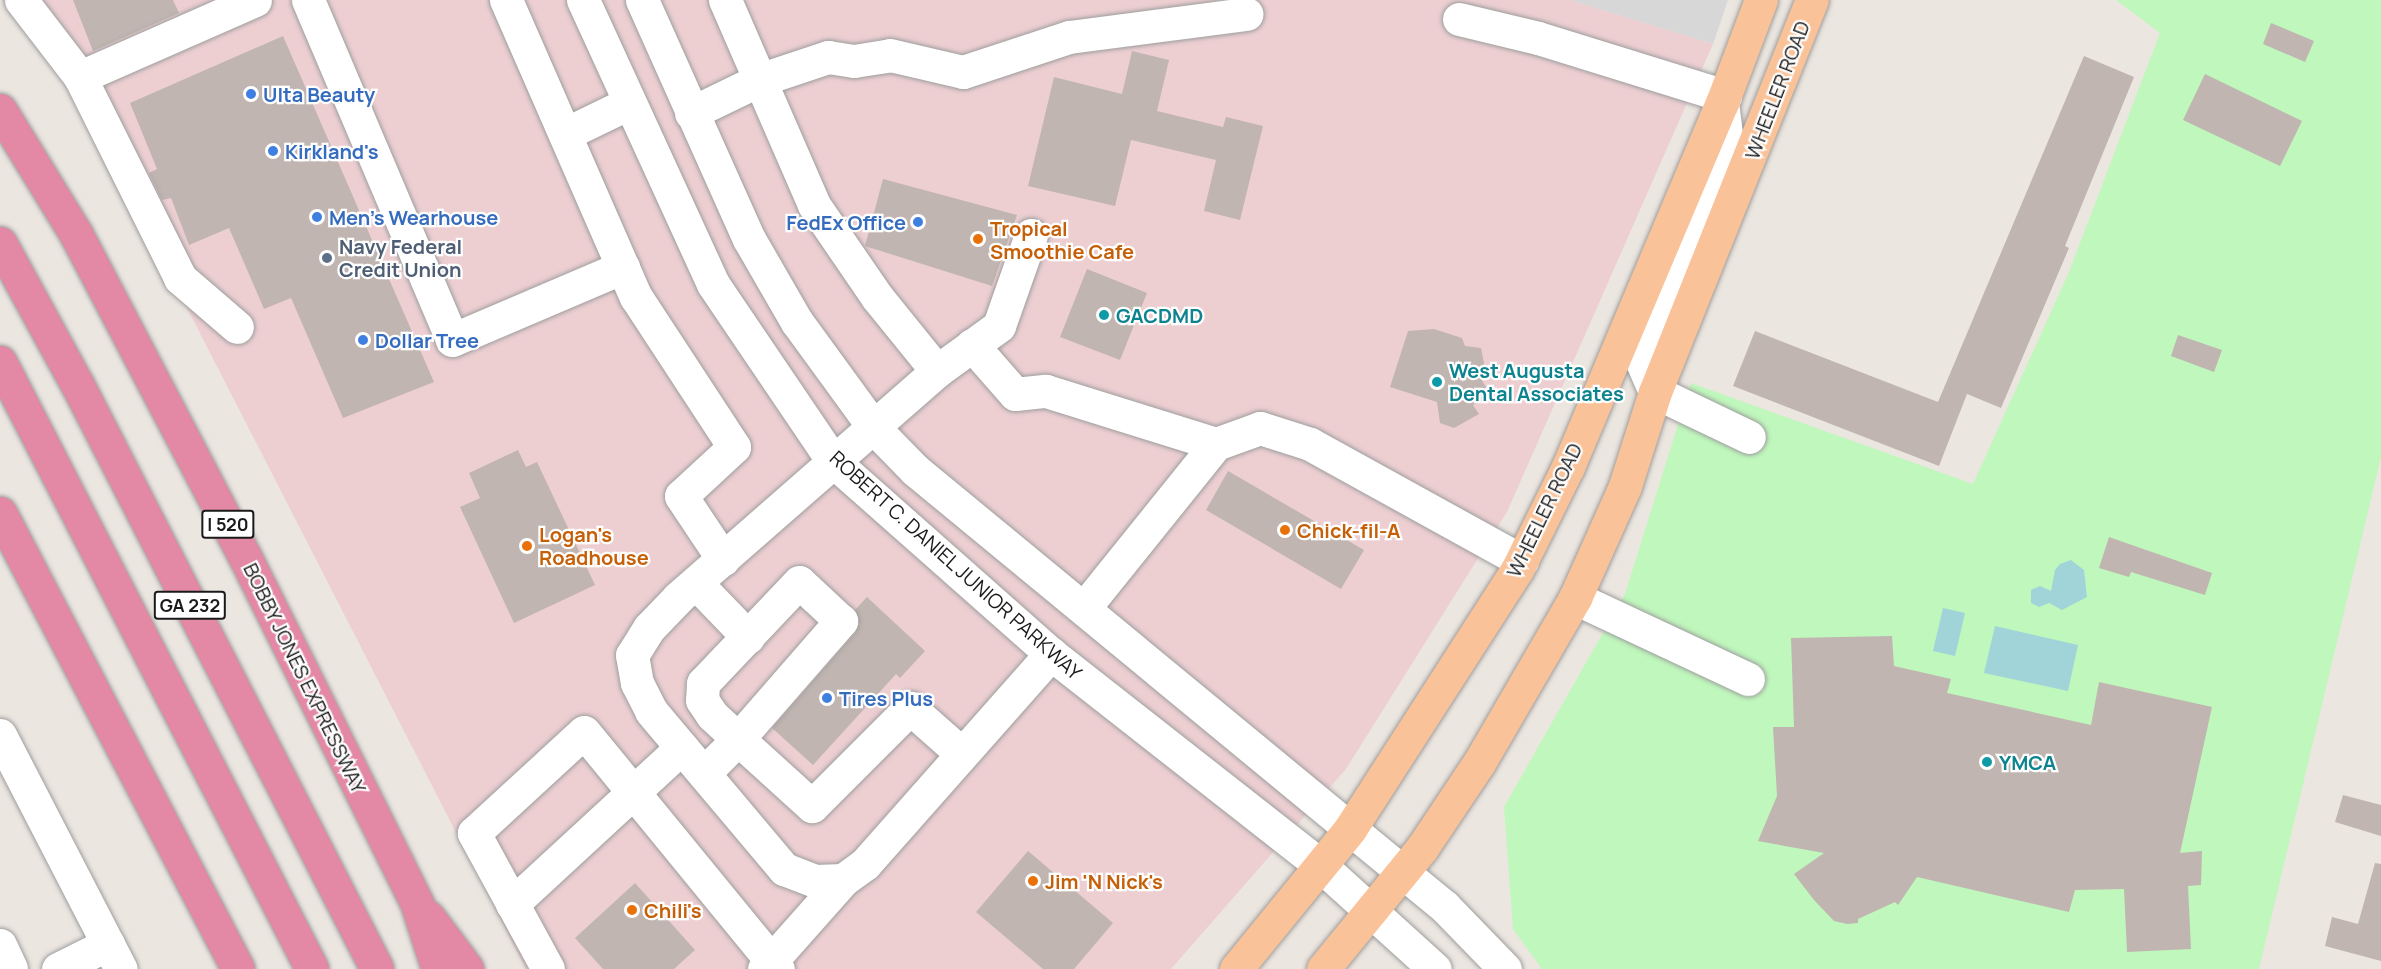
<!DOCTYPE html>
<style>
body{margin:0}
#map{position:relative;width:2381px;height:969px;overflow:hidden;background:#ece6e0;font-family:Manrope,sans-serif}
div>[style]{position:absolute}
.residential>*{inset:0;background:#d8d7d7}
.commercial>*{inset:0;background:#edcfd2}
.park>*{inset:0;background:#bff7bc}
.water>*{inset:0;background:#a1d4d9}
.building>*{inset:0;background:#c0b5b0}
.roads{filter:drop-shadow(0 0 2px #9e9e9e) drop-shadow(0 0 2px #9e9e9e)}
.minor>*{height:33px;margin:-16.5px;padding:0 16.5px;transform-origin:16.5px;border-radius:16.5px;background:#fff}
.major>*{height:33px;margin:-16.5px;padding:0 16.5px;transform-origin:16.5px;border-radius:16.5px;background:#f9c298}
.highway>*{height:33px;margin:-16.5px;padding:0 16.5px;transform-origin:16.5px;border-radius:16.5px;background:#e388a5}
.dots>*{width:16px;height:16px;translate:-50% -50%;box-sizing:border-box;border:3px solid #fff;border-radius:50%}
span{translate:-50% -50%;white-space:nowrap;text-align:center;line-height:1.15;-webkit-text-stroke:4.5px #fff;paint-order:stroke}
.shield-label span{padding:2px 4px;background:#fff;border:2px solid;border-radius:4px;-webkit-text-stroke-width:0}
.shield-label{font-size:18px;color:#1a1a1a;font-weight:700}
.street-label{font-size:20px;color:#1a1a1a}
.shop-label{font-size:20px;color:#366cbe;font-weight:700}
.left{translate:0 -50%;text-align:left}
.right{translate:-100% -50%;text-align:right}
.food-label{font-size:20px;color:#c56008;font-weight:700}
.service-label{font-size:20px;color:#4e5e75;font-weight:700}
.culture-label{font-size:20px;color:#0d838f;font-weight:700}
</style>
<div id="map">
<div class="residential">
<i style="clip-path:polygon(1569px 0,1728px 0,1713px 44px)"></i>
</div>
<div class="commercial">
<i style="clip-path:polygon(2px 0,1569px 0,1713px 44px,1507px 512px,1346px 769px,1171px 969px,526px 969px,86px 111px)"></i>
</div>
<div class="park">
<i style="clip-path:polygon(2116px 0,2381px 0,2381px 457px,2259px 969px,1542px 969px,1513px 929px,1504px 807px,1625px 594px,1691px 383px,1973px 484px,2069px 272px,2160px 33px)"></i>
</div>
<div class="water">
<i style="clip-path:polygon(2071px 560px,2084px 570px,2087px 597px,2062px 610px,2049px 603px,2039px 607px,2031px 603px,2031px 590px,2040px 586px,2051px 591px,2055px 570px,2060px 564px)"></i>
<i style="clip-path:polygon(1943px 608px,1965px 613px,1955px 656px,1933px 651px)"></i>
<i style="clip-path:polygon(1995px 626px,2078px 645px,2068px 691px,1984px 673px)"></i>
</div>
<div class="building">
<i style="clip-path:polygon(73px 0,173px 0,179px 13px,93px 51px)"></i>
<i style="clip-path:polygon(2271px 23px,2314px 41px,2305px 62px,2263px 44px)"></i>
<i style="clip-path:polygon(283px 36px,434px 382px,343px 418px,291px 298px,264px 309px,229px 228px,189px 245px,171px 198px,162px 200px,149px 173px,157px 169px,130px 103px)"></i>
<i style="clip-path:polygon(1132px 51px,1169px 60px,1157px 111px,1223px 127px,1226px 117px,1263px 126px,1240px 220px,1204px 211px,1216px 160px,1131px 140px,1115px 206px,1028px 186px,1054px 77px,1122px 94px)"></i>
<i style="clip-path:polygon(2084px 56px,2134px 77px,2065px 246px,2069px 248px,2001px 408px,1967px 394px,1939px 466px,1733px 386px,1755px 331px,1938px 402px)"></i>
<i style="clip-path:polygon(2205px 74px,2302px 121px,2280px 166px,2183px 120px)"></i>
<i style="clip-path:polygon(883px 179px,1017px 215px,992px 286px,865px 246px)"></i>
<i style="clip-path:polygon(1087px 269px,1147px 293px,1120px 360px,1060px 337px)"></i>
<i style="clip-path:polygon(1434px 329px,1462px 338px,1465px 346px,1481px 348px,1484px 363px,1480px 377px,1491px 396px,1473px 405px,1479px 414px,1454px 428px,1440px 423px,1437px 402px,1390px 387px,1408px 331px)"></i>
<i style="clip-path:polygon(2178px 335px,2222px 350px,2214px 372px,2171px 356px)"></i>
<i style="clip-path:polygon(518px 450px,526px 467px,537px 462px,595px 585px,514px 623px,460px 507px,480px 498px,469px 473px)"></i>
<i style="clip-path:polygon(1228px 471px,1364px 550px,1341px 589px,1206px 510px)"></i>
<i style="clip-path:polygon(2109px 537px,2212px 573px,2205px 595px,2131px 572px,2129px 577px,2099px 568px)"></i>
<i style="clip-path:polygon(867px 597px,925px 651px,900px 678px,896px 674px,813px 765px,772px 728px,855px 633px,859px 624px,855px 610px)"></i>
<i style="clip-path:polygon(1892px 636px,1894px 666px,1951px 679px,1947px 693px,2091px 725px,2099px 682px,2212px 707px,2180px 853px,2202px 851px,2201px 885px,2188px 886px,2191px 949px,2127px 952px,2124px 889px,2075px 890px,2069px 912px,1917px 877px,1898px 905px,1895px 902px,1858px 919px,1858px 923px,1847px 924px,1834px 921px,1814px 900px,1794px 874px,1824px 853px,1758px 841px,1777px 796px,1773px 727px,1794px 727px,1791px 638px)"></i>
<i style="clip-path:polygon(2343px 795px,2381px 805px,2381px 836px,2335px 822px)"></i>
<i style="clip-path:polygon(1028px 851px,1113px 923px,1074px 969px,1043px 969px,976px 912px)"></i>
<i style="clip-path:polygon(2375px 863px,2381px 864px,2381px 961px,2325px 946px,2332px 917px,2358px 924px)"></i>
<i style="clip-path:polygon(635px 883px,695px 950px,674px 969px,603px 969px,575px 938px)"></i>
</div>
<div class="roads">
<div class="minor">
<i style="left:21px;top:0;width:97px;rotate:52.5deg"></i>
<i style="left:80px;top:77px;width:225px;rotate:63.5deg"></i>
<i style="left:180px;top:278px;width:75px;rotate:40.7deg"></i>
<i style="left:308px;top:0;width:369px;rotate:67deg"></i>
<i style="left:452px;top:340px;width:186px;rotate:-23.1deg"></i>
<i style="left:506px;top:0;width:324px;rotate:66.4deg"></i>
<i style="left:636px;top:297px;width:179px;rotate:56.8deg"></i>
<i style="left:734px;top:447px;width:72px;rotate:137.2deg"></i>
<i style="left:681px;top:496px;width:76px;rotate:56.3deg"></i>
<i style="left:583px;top:0;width:312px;rotate:65.4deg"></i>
<i style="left:713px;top:284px;width:214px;rotate:55.9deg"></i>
<i style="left:833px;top:461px;width:291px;rotate:41.5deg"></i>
<i style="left:1051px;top:654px;width:340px;rotate:38.1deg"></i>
<i style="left:1319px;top:864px;width:156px;rotate:42.2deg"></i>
<i style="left:642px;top:0;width:262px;rotate:65.9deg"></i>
<i style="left:749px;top:239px;width:96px;rotate:60deg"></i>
<i style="left:797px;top:322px;width:132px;rotate:53.9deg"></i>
<i style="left:875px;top:429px;width:57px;rotate:45.7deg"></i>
<i style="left:915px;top:470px;width:687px;rotate:39.51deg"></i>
<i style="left:1445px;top:907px;width:86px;rotate:45.9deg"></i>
<i style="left:725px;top:0;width:223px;rotate:66.5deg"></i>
<i style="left:814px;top:205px;width:112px;rotate:55.6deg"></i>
<i style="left:877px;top:297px;width:95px;rotate:51deg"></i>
<i style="left:1459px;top:19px;width:81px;rotate:13.5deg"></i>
<i style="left:1538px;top:38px;width:196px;rotate:17.2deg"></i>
<i style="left:80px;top:77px;width:191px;rotate:-23.7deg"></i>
<i style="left:1722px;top:103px;width:46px;rotate:82.6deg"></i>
<i style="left:1728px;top:149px;width:224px;rotate:113.4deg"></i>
<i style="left:1639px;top:355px;width:40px;rotate:66.6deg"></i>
<i style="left:1655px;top:392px;width:104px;rotate:25.6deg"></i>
<i style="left:691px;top:113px;width:76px;rotate:-25.9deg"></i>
<i style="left:759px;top:80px;width:73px;rotate:-18.4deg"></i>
<i style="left:828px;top:57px;width:26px;rotate:9deg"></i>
<i style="left:854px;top:61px;width:36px;rotate:-9deg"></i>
<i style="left:890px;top:55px;width:75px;rotate:13.1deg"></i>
<i style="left:963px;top:72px;width:112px;rotate:-18.3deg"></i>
<i style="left:1069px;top:37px;width:179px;rotate:-7.4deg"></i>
<i style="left:565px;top:134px;width:69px;rotate:-25.8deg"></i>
<i style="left:1031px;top:235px;width:96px;rotate:109.4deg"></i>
<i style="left:999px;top:326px;width:77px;rotate:144deg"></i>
<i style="left:937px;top:371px;width:344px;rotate:138.8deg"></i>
<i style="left:678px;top:598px;width:42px;rotate:134deg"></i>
<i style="left:649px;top:628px;width:32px;rotate:122deg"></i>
<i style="left:632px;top:655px;width:28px;rotate:80deg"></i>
<i style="left:637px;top:683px;width:31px;rotate:63deg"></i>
<i style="left:651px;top:711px;width:207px;rotate:49.9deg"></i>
<i style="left:784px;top:869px;width:33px;rotate:21deg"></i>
<i style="left:815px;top:881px;width:28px;rotate:-2deg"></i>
<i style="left:843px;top:880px;width:27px;rotate:-36deg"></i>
<i style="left:865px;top:864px;width:281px;rotate:-48.5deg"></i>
<i style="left:972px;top:345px;width:65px;rotate:48.7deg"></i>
<i style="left:1015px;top:394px;width:31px;rotate:-6deg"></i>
<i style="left:1046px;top:391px;width:178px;rotate:17.3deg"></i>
<i style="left:1216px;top:444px;width:211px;rotate:128.8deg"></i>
<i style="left:1216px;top:444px;width:47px;rotate:-20deg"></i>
<i style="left:1260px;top:428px;width:52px;rotate:17.7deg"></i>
<i style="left:1310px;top:444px;width:242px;rotate:28.9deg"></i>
<i style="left:696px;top:583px;width:75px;rotate:46.1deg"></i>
<i style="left:1575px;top:598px;width:191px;rotate:25.1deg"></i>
<i style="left:0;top:735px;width:263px;rotate:62.7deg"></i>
<i style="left:704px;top:773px;width:48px;rotate:-45deg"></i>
<i style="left:738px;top:739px;width:157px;rotate:-48.9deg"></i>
<i style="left:841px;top:621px;width:57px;rotate:-137.1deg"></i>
<i style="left:799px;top:582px;width:139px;rotate:133.5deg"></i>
<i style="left:703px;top:683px;width:17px;rotate:93deg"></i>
<i style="left:702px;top:700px;width:18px;rotate:56deg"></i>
<i style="left:712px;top:715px;width:35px;rotate:43deg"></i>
<i style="left:738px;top:739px;width:100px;rotate:42.2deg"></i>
<i style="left:812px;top:806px;width:139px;rotate:-45deg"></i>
<i style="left:910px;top:708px;width:69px;rotate:41.5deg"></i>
<i style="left:512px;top:904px;width:231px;rotate:-42.7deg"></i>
<i style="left:0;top:945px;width:26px;rotate:65deg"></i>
<i style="left:58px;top:969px;width:56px;rotate:-26.6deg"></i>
<i style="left:548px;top:969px;width:155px;rotate:-118.6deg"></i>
<i style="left:474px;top:833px;width:149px;rotate:-42.6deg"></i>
<i style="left:584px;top:732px;width:306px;rotate:50.7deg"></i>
<i style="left:764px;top:969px;width:119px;rotate:-48.4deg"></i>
</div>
<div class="major">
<i style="left:1236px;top:969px;width:181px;rotate:-50.8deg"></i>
<i style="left:1350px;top:829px;width:310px;rotate:-57.2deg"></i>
<i style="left:1518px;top:568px;width:113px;rotate:-63.7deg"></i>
<i style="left:1568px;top:467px;width:395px;rotate:-67.1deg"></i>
<i style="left:1722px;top:103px;width:110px;rotate:-69.3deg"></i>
<i style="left:1323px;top:969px;width:156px;rotate:-50.7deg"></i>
<i style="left:1422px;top:848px;width:102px;rotate:-56.2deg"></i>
<i style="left:1479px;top:763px;width:191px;rotate:-59.8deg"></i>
<i style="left:1575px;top:598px;width:123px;rotate:-65.9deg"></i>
<i style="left:1625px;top:486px;width:99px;rotate:-72.3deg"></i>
<i style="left:1655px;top:392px;width:422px;rotate:-68.2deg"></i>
</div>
<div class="highway">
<i style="left:0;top:110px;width:145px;rotate:58.5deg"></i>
<i style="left:76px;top:234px;width:365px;rotate:62.4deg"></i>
<i style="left:245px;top:557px;width:387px;rotate:63.6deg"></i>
<i style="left:417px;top:904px;width:68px;rotate:72.1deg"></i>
<i style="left:0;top:243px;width:161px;rotate:61.4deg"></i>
<i style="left:77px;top:384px;width:657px;rotate:62.85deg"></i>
<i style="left:0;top:362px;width:682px;rotate:62.8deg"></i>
<i style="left:0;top:513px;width:514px;rotate:62.44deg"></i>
<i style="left:428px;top:917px;width:65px;rotate:53.1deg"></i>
</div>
</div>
<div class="dots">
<i style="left:251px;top:94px;background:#3f7fe0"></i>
<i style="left:273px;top:151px;background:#3f7fe0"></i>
<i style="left:317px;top:217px;background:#3f7fe0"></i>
<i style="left:918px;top:222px;background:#3f7fe0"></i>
<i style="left:978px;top:239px;background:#e8710a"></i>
<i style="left:327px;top:258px;background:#5c6f8a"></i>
<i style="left:1104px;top:315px;background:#0f9aa8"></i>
<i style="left:363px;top:340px;background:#3f7fe0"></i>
<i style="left:1437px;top:382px;background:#0f9aa8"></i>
<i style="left:1285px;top:530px;background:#e8710a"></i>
<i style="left:527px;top:546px;background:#e8710a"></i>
<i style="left:827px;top:698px;background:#3f7fe0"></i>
<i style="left:1987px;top:762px;background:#0f9aa8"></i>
<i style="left:1033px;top:881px;background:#e8710a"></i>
<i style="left:632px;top:910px;background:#e8710a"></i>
</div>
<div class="shield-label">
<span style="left:228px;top:524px">I 520</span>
<span style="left:190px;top:605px">GA 232</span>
</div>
<div class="street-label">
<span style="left:1777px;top:90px;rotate:-69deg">WHEELER ROAD</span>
<span style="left:1544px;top:510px;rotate:-64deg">WHEELER ROAD</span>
<span style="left:956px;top:565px;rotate:42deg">ROBERT C. DANIEL JUNIOR PARKWAY</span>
<span style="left:305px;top:678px;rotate:64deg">BOBBY JONES EXPRESSWAY</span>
</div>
<div class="shop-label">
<span class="left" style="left:263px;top:94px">Ulta Beauty</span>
<span class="left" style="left:285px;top:151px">Kirkland's</span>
<span class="left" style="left:329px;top:217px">Men's Wearhouse</span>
<span class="right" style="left:906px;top:222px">FedEx Office</span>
<span class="left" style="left:375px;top:340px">Dollar Tree</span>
<span class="left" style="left:839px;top:698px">Tires Plus</span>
</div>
<div class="food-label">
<span class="left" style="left:990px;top:240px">Tropical<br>Smoothie Cafe</span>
<span class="left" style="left:1297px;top:530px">Chick-fil-A</span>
<span class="left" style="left:539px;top:546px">Logan's<br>Roadhouse</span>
<span class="left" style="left:1045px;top:881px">Jim 'N Nick's</span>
<span class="left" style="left:644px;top:910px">Chili's</span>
</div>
<div class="service-label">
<span class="left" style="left:339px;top:258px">Navy Federal<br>Credit Union</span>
</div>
<div class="culture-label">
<span class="left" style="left:1116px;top:315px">GACDMD</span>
<span class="left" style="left:1449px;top:382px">West Augusta<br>Dental Associates</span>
<span class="left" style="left:1999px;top:762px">YMCA</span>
</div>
</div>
